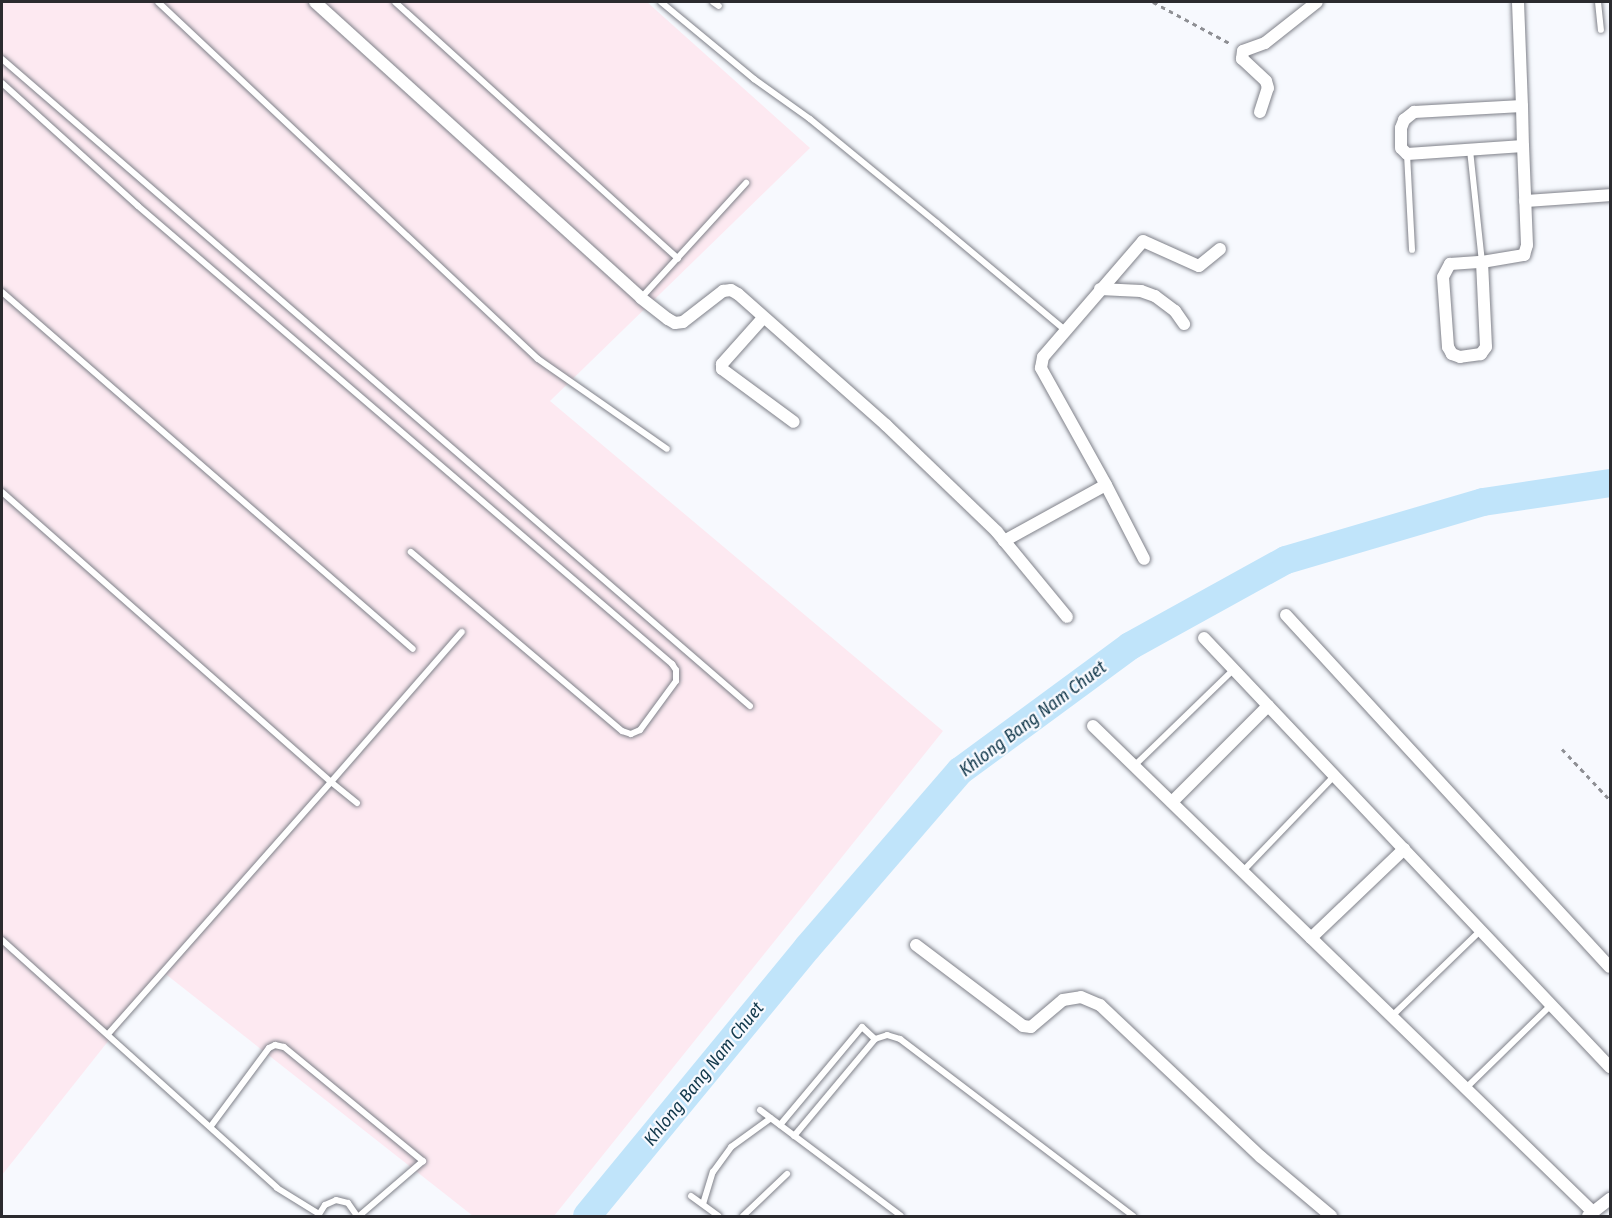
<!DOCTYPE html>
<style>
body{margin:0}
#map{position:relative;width:1612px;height:1218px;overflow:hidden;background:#f7f9fe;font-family:"Fira Sans Condensed",sans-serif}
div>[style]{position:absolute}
.industrial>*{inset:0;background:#fde9f1}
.river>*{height:28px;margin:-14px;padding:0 14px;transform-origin:14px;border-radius:14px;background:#c0e4fa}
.path>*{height:3px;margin-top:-1.5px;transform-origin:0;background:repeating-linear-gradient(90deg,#8e8f94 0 4.5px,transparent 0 9px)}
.roads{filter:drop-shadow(0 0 2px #7f8189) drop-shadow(0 0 2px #7f8189)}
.service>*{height:6px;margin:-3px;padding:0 3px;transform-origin:3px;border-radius:3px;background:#fff}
.minor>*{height:12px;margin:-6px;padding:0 6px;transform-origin:6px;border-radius:6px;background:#fff}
span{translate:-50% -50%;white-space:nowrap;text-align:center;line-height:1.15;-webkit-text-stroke:4.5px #f7f9fe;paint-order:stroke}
.water-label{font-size:18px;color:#10374a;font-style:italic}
.frame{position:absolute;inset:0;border:3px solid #2b2b2f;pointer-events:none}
</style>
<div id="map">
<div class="industrial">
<i style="clip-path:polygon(2px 2px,647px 2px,810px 148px,550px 401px,943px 731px,554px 1216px,473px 1216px,163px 972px,2px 1175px)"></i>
</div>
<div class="river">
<i style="left:587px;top:1216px;width:348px;rotate:-50.6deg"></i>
<i style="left:808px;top:947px;width:233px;rotate:-49.2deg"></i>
<i style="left:960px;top:771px;width:211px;rotate:-36.3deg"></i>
<i style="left:1130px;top:646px;width:178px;rotate:-28.9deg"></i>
<i style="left:1286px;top:560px;width:205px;rotate:-16.4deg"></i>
<i style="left:1483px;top:502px;width:128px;rotate:-8.5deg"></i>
</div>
<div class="path">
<i style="left:1153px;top:2px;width:89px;rotate:28.3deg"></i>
<i style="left:1562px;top:749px;width:70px;rotate:46.7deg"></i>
</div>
<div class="roads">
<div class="service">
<i style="left:158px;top:2px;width:521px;rotate:43.21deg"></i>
<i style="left:538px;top:359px;width:157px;rotate:34.9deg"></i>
<i style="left:395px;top:2px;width:382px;rotate:42.2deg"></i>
<i style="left:661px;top:2px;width:121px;rotate:39.6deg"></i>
<i style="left:754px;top:79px;width:69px;rotate:35.5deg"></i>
<i style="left:810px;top:119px;width:164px;rotate:39.3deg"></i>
<i style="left:937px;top:223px;width:167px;rotate:39.9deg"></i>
<i style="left:713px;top:2px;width:7px;rotate:34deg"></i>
<i style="left:1598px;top:2px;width:28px;rotate:84deg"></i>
<i style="left:2px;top:59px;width:989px;rotate:40.86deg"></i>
<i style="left:2px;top:83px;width:183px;rotate:42.1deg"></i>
<i style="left:138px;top:206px;width:704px;rotate:40.62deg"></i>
<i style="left:672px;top:664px;width:7px;rotate:56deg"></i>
<i style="left:676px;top:670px;width:11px;rotate:90deg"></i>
<i style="left:676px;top:681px;width:61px;rotate:126.3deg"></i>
<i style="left:640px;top:730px;width:10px;rotate:156deg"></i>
<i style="left:631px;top:734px;width:9px;rotate:-162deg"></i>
<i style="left:622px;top:731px;width:277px;rotate:-139.7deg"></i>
<i style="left:1470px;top:150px;width:113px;rotate:83.9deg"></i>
<i style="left:1407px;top:154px;width:96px;rotate:87deg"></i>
<i style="left:2px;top:292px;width:544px;rotate:40.98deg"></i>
<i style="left:641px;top:298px;width:156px;rotate:-47.6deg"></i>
<i style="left:2px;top:492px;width:439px;rotate:41.4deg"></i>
<i style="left:331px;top:782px;width:337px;rotate:131.5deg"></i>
<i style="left:1134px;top:766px;width:138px;rotate:-44.1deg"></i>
<i style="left:357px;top:803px;width:33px;rotate:-141deg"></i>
<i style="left:331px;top:782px;width:199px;rotate:-48.9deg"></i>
<i style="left:1243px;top:871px;width:132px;rotate:-46.2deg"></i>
<i style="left:2px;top:940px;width:370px;rotate:42deg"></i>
<i style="left:277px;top:1188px;width:49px;rotate:31.8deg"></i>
<i style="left:1392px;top:1016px;width:122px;rotate:-44deg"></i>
<i style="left:1466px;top:1088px;width:119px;rotate:-44.3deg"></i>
<i style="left:760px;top:1110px;width:176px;rotate:36.9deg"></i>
<i style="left:780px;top:1125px;width:128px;rotate:-50.1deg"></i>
<i style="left:862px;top:1027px;width:18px;rotate:43deg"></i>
<i style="left:211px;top:1126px;width:97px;rotate:-53.4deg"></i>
<i style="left:269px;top:1048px;width:7px;rotate:-27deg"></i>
<i style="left:275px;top:1045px;width:9px;rotate:13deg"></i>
<i style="left:284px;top:1047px;width:180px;rotate:39.4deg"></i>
<i style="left:423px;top:1161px;width:84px;rotate:139.3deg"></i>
<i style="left:794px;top:1136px;width:126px;rotate:-50.1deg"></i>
<i style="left:875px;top:1039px;width:13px;rotate:-18deg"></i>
<i style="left:887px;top:1035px;width:14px;rotate:17deg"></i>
<i style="left:900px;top:1039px;width:293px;rotate:37.2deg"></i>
<i style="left:691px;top:1196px;width:34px;rotate:36deg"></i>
<i style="left:703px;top:1204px;width:34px;rotate:-73deg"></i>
<i style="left:713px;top:1172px;width:31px;rotate:-54deg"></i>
<i style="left:731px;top:1147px;width:49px;rotate:-35.9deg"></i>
<i style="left:318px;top:1216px;width:13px;rotate:-58deg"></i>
<i style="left:325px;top:1205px;width:12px;rotate:-24deg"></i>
<i style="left:336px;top:1200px;width:12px;rotate:14deg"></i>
<i style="left:348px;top:1203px;width:16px;rotate:55deg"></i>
<i style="left:743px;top:1216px;width:61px;rotate:-43.7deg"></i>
</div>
<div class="minor">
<i style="left:315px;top:2px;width:440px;rotate:42.2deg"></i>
<i style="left:641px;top:298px;width:34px;rotate:38deg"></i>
<i style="left:668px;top:319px;width:8px;rotate:30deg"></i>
<i style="left:675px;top:323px;width:8px;rotate:-7deg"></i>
<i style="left:683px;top:322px;width:51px;rotate:-37.8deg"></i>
<i style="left:723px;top:291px;width:8px;rotate:-7deg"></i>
<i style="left:731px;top:290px;width:8px;rotate:30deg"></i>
<i style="left:738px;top:294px;width:198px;rotate:41.5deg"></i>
<i style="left:886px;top:425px;width:154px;rotate:43.9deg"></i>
<i style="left:997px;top:532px;width:110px;rotate:50.5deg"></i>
<i style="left:1518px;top:2px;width:104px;rotate:87.8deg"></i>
<i style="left:1522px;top:106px;width:40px;rotate:88.6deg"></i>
<i style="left:1523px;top:146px;width:116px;rotate:176.1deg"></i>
<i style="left:1407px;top:154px;width:8px;rotate:-135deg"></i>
<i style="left:1401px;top:148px;width:20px;rotate:-90deg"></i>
<i style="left:1401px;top:128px;width:9px;rotate:-69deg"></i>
<i style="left:1404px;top:120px;width:13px;rotate:-39deg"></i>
<i style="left:1414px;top:112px;width:108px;rotate:-3.2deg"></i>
<i style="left:1260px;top:112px;width:25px;rotate:-72deg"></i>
<i style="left:1268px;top:88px;width:7px;rotate:-106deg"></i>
<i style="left:1266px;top:81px;width:33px;rotate:-137deg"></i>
<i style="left:1242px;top:59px;width:8px;rotate:-83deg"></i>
<i style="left:1243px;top:51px;width:23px;rotate:-20deg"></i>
<i style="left:1265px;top:43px;width:66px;rotate:-38.3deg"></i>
<i style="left:1525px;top:201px;width:85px;rotate:-4deg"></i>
<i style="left:1482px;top:262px;width:85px;rotate:87.3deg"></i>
<i style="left:1486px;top:347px;width:9px;rotate:126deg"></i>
<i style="left:1481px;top:354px;width:21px;rotate:172deg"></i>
<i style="left:1460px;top:357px;width:9px;rotate:-159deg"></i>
<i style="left:1452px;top:354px;width:8px;rotate:-120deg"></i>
<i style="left:1448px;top:347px;width:70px;rotate:-94.1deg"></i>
<i style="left:1443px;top:277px;width:15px;rotate:-62deg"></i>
<i style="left:1450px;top:264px;width:32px;rotate:-4deg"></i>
<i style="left:1482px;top:262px;width:43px;rotate:-9.5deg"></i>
<i style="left:1524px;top:255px;width:10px;rotate:-73deg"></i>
<i style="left:1527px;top:245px;width:99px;rotate:-92.3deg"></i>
<i style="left:1100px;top:289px;width:41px;rotate:2.8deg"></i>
<i style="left:1141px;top:291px;width:15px;rotate:20deg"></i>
<i style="left:1155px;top:296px;width:25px;rotate:37deg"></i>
<i style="left:1175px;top:311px;width:16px;rotate:55deg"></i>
<i style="left:763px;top:318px;width:62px;rotate:131.7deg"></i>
<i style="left:722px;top:364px;width:5px;rotate:90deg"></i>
<i style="left:722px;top:369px;width:89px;rotate:36.4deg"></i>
<i style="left:1106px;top:485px;width:83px;rotate:62.8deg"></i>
<i style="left:1004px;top:541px;width:116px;rotate:-28.8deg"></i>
<i style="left:1106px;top:485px;width:134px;rotate:-119.1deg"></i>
<i style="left:1041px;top:368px;width:11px;rotate:-80deg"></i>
<i style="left:1043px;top:357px;width:153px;rotate:-49.2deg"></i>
<i style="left:1143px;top:241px;width:61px;rotate:24.1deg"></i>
<i style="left:1199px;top:266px;width:27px;rotate:-39deg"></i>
<i style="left:1286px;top:615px;width:478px;rotate:47.4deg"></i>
<i style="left:1204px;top:638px;width:591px;rotate:46.58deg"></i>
<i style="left:1093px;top:726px;width:697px;rotate:44.19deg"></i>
<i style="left:1172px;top:802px;width:136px;rotate:-45deg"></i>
<i style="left:1311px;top:938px;width:129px;rotate:-43.7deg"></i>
<i style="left:916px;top:945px;width:134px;rotate:37.1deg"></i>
<i style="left:1023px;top:1026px;width:8px;rotate:7deg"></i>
<i style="left:1031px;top:1027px;width:42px;rotate:-40.2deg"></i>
<i style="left:1063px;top:1000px;width:18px;rotate:-9deg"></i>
<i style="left:1081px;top:997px;width:21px;rotate:23deg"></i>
<i style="left:1100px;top:1005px;width:221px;rotate:43.4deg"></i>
<i style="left:1261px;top:1157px;width:92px;rotate:40.1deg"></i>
<i style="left:1588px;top:1216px;width:28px;rotate:-38deg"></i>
</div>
</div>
<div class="water-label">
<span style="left:1033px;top:719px;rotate:-37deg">Khlong Bang Nam Chuet</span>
<span style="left:704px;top:1074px;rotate:-51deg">Khlong Bang Nam Chuet</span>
</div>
<div class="frame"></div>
</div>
